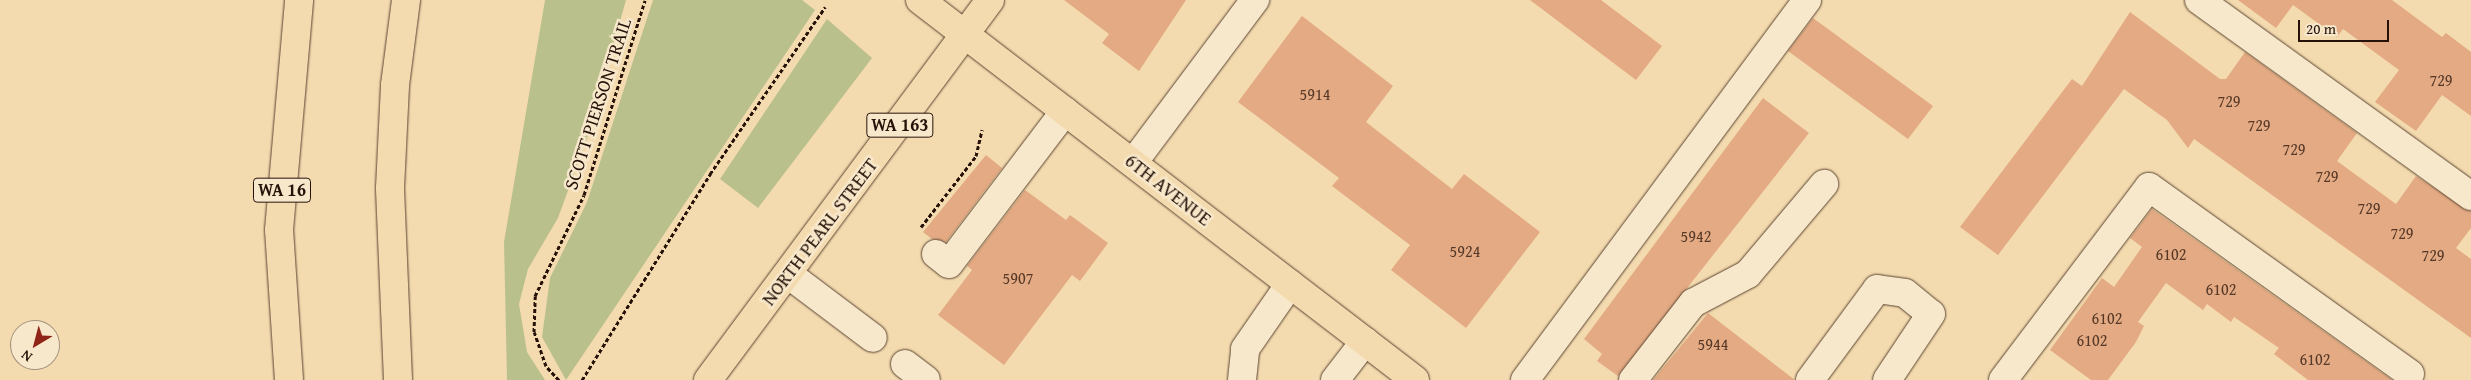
<!DOCTYPE html>
<style>
body{margin:0}
#map{position:relative;width:2471px;height:380px;overflow:hidden;background:#f4dbaf;font-family:"Gentium Book Plus",serif}
div>[style]{position:absolute}
.green>*{inset:0;background:#bac08b}
.building>*{inset:0;background:#e3aa83}
.path>*{height:3px;margin-top:-1.5px;transform-origin:0;background:repeating-linear-gradient(90deg,#261209 0 4px,transparent 0 6.5px)}
.roads{filter:drop-shadow(0 0 1px #5a4432) drop-shadow(0 0 1px #5a4432)}
.minor>*{height:28px;margin:-14px;padding:0 14px;transform-origin:14px;border-radius:14px;background:#f8e8cb}
.major>*{height:28px;margin:-14px;padding:0 14px;transform-origin:14px;border-radius:14px;background:#f4dbaf}
.highway>*{height:28px;margin:-14px;padding:0 14px;transform-origin:14px;border-radius:14px;background:#f4dbaf}
span{translate:-50% -50%;white-space:nowrap;text-align:center;line-height:1.15;-webkit-text-stroke:5px #f8e8cb;paint-order:stroke}
.number-label{font-size:16px;color:#553828}
.number-label span{-webkit-text-stroke-width:0}
.shield-label span{padding:1px 4px;background:#f8e8cb;border:1px solid;border-radius:4px;-webkit-text-stroke-width:0}
.shield-label{font-size:18px;color:#261209;font-weight:700}
.street-label{font-size:19px;color:#261209}
.north{position:absolute;left:10px;top:320px;width:50px;height:50px;box-sizing:border-box;background:#f8e8cb;border:1px solid #a4927d;border-radius:50%;rotate:217deg;font-size:14px;font-weight:700;line-height:20px;text-align:center;color:#261209}
.north::after{content:'';display:block;margin:auto;width:18px;height:22px;background:#8f2418;clip-path:polygon(50% 0,100% 100%,50% 72%,0 100%)}
.scale{position:absolute;left:2298px;top:20px;width:91px;height:22px;box-sizing:border-box;border:2px solid #261209;border-top:0;padding-left:6px;font-size:15px;line-height:18px;white-space:nowrap;color:#261209;-webkit-text-stroke:4px #f8e8cb;paint-order:stroke}
</style>
<div id="map">
<div class="green">
<i style="clip-path:polygon(545px 0,626px 0,589px 133px,558px 218px,528px 269px,519px 304px,527px 352px,545px 380px,507px 380px,504px 242px)"></i>
<i style="clip-path:polygon(653px 0,802px 0,815px 10px,566px 380px,542px 337px,550px 278px,587px 202px)"></i>
<i style="clip-path:polygon(827px 19px,872px 58px,758px 208px,720px 179px)"></i>
</div>
<div class="building">
<i style="clip-path:polygon(1064px 0,1186px 0,1139px 71px,1102px 43px,1109px 34px)"></i>
<i style="clip-path:polygon(1530px 0,1601px 0,1662px 46px,1636px 80px)"></i>
<i style="clip-path:polygon(2238px 0,2392px 0,2442px 37px,2446px 33px,2471px 52px,2471px 116px,2442px 95px,2416px 131px,2375px 102px,2399px 70px,2343px 29px,2337px 37px,2293px 5px,2276px 28px)"></i>
<i style="clip-path:polygon(2130px 12px,2220px 79px,2226px 79px,2245px 52px,2357px 133px,2337px 161px,2396px 204px,2416px 176px,2471px 211px,2471px 228px,2456px 248px,2471px 259px,2471px 338px,2194px 139px,2188px 148px,2167px 120px,2124px 89px,1998px 255px,1960px 227px,2072px 79px,2082px 86px)"></i>
<i style="clip-path:polygon(1302px 16px,1393px 86px,1366px 122px,1452px 189px,1464px 174px,1540px 232px,1466px 328px,1391px 270px,1410px 245px,1332px 186px,1339px 178px,1238px 102px)"></i>
<i style="clip-path:polygon(1813px 18px,1933px 106px,1908px 139px,1788px 51px)"></i>
<i style="clip-path:polygon(1763px 98px,1809px 133px,1618px 376px,1597px 361px,1602px 354px,1584px 339px)"></i>
<i style="clip-path:polygon(986px 155px,1002px 168px,946px 242px,932px 239px,923px 232px)"></i>
<i style="clip-path:polygon(1025px 190px,1066px 220px,1070px 215px,1108px 243px,1080px 281px,1072px 275px,1004px 365px,938px 315px,972px 270px,967px 266px)"></i>
<i style="clip-path:polygon(2152px 209px,2392px 380px,2308px 380px,2274px 354px,2279px 348px,2234px 317px,2231px 322px,2207px 304px,2203px 310px,2166px 283px,2138px 322px,2144px 326px,2136px 342px,2108px 380px,2091px 380px,2050px 350px,2102px 278px,2114px 287px,2142px 247px,2130px 238px)"></i>
<i style="clip-path:polygon(1708px 313px,1795px 380px,1653px 380px)"></i>
</div>
<div class="path">
<i style="left:921px;top:227px;width:90px;rotate:-52.2deg"></i>
<i style="left:976px;top:156px;width:27px;rotate:-77deg"></i>
<i style="left:559px;top:380px;width:19px;rotate:-133deg"></i>
<i style="left:546px;top:366px;width:36px;rotate:-109deg"></i>
<i style="left:534px;top:332px;width:36px;rotate:-88deg"></i>
<i style="left:535px;top:296px;width:112px;rotate:-64.1deg"></i>
<i style="left:584px;top:195px;width:204px;rotate:-72.6deg"></i>
<i style="left:582px;top:380px;width:243px;rotate:-58.1deg"></i>
<i style="left:710px;top:174px;width:203px;rotate:-55.4deg"></i>
</div>
<div class="roads">
<div class="minor">
<i style="left:2199px;top:0;width:335px;rotate:35.8deg"></i>
<i style="left:1133px;top:163px;width:204px;rotate:-53.2deg"></i>
<i style="left:936px;top:254px;width:16px;rotate:38deg"></i>
<i style="left:949px;top:264px;width:192px;rotate:-52.8deg"></i>
<i style="left:788px;top:274px;width:106px;rotate:37deg"></i>
<i style="left:905px;top:364px;width:26px;rotate:37deg"></i>
<i style="left:1242px;top:380px;width:31px;rotate:-84deg"></i>
<i style="left:1245px;top:349px;width:79px;rotate:-55.3deg"></i>
<i style="left:1335px;top:380px;width:49px;rotate:-52.4deg"></i>
<i style="left:1525px;top:380px;width:473px;rotate:-53.4deg"></i>
<i style="left:1633px;top:380px;width:98px;rotate:-52.1deg"></i>
<i style="left:1693px;top:303px;width:62px;rotate:-27.8deg"></i>
<i style="left:1748px;top:274px;width:118px;rotate:-49.8deg"></i>
<i style="left:1810px;top:380px;width:113px;rotate:-53.6deg"></i>
<i style="left:1877px;top:289px;width:28px;rotate:8deg"></i>
<i style="left:1905px;top:293px;width:33px;rotate:39deg"></i>
<i style="left:1931px;top:314px;width:79px;rotate:123.7deg"></i>
<i style="left:2003px;top:380px;width:242px;rotate:-52.9deg"></i>
<i style="left:2149px;top:187px;width:321px;rotate:35.6deg"></i>
</div>
<div class="major">
<i style="left:920px;top:0;width:624px;rotate:37.51deg"></i>
<i style="left:708px;top:380px;width:473px;rotate:-53.4deg"></i>
</div>
<div class="highway">
<i style="left:289px;top:380px;width:150px;rotate:-93.8deg"></i>
<i style="left:279px;top:230px;width:231px;rotate:-85deg"></i>
<i style="left:398px;top:380px;width:192px;rotate:-92.4deg"></i>
<i style="left:390px;top:188px;width:103px;rotate:-87.2deg"></i>
<i style="left:395px;top:85px;width:86px;rotate:-82.6deg"></i>
</div>
</div>
<div class="number-label">
<span style="left:2441px;top:80px">729</span>
<span style="left:1315px;top:94px">5914</span>
<span style="left:2229px;top:101px">729</span>
<span style="left:2259px;top:125px">729</span>
<span style="left:2294px;top:149px">729</span>
<span style="left:2327px;top:176px">729</span>
<span style="left:2369px;top:208px">729</span>
<span style="left:2402px;top:233px">729</span>
<span style="left:1696px;top:236px">5942</span>
<span style="left:1465px;top:251px">5924</span>
<span style="left:2171px;top:254px">6102</span>
<span style="left:2433px;top:255px">729</span>
<span style="left:1018px;top:278px">5907</span>
<span style="left:2221px;top:289px">6102</span>
<span style="left:2107px;top:318px">6102</span>
<span style="left:2092px;top:340px">6102</span>
<span style="left:1713px;top:344px">5944</span>
<span style="left:2315px;top:359px">6102</span>
</div>
<div class="shield-label">
<span style="left:900px;top:125px">WA 163</span>
<span style="left:282px;top:190px">WA 16</span>
</div>
<div class="street-label">
<span style="left:598px;top:104px;rotate:-72deg">SCOTT PIERSON TRAIL</span>
<span style="left:1168px;top:190px;rotate:38deg">6TH AVENUE</span>
<span style="left:820px;top:232px;rotate:-53deg">NORTH PEARL STREET</span>
</div>
<div class="north">N</div>
<div class="scale">20 m</div>
</div>
